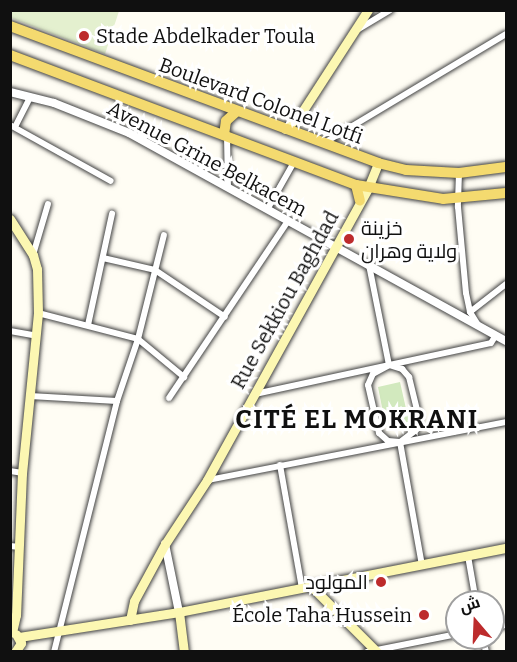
<!DOCTYPE html>
<meta charset="utf-8">
<style>
body{margin:0}
#map{position:relative;width:517px;height:662px;overflow:hidden;background:#fffdf4;font-family:Bitter,Cairo,serif}
div>[style]{position:absolute}
.green>*{inset:0;background:#d2e9be}
.pitch>*{inset:0;background:#e4f0cf}
.roads{filter:drop-shadow(0 0 2px #434343) drop-shadow(0 0 2px #434343)}
.minor>*{height:6px;margin:-3px;padding:0 3px;transform-origin:3px;border-radius:3px;background:#fff}
.tertiary>*{height:8px;margin:-4px;padding:0 4px;transform-origin:4px;border-radius:4px;background:#fff}
.secondary>*{height:9px;margin:-4.5px;padding:0 4.5px;transform-origin:4.5px;border-radius:4.5px;background:#fcf7b2}
.primary>*{height:10px;margin:-5px;padding:0 5px;transform-origin:5px;border-radius:5px;background:#f4da6f}
.dots>*{width:16px;height:16px;translate:-50% -50%;box-sizing:border-box;border:3px solid #fff;border-radius:50%}
span{translate:-50% -50%;white-space:nowrap;text-align:center;line-height:1.15;-webkit-text-stroke:6px #fff;paint-order:stroke}
.poi-label{font-size:20px;color:#101010}
.left{translate:0 -50%;text-align:left}
.right{translate:-100% -50%;text-align:right}
.street-label{font-size:20px;color:#101010}
.district-label{font-size:26px;color:#101010;font-weight:700;letter-spacing:1.5px}
.frame{position:absolute;inset:0;border:12px solid #101010;pointer-events:none}
.north{position:absolute;left:445px;top:590px;width:60px;height:60px;box-sizing:border-box;background:#fff;border:2px solid #9f9f9f;border-radius:50%;rotate:341deg;font-size:16px;font-weight:700;line-height:24px;text-align:center;color:#101010}
.north::after{content:'';display:block;margin:auto;width:21px;height:27px;background:#bd2b2c;clip-path:polygon(50% 0,100% 100%,50% 72%,0 100%)}
</style>
<div id="map">
<div class="green">
<i style="clip-path:polygon(400px 382px,409px 422px,386px 427px,378px 387px)"></i>
</div>
<div class="pitch">
<i style="clip-path:polygon(10px 11px,11px 10px,119px 11px,105px 54px,11px 18px)"></i>
</div>
<div class="roads">
<div class="minor">
<i style="left:357px;top:30px;width:39px;rotate:-31deg"></i>
<i style="left:10px;top:125px;width:115px;rotate:29deg"></i>
<i style="left:15px;top:127px;width:34px;rotate:-63deg"></i>
<i style="left:227px;top:136px;width:50px;rotate:88.9deg"></i>
<i style="left:324px;top:143px;width:212px;rotate:-30.9deg"></i>
<i style="left:459px;top:173px;width:34px;rotate:92deg"></i>
<i style="left:458px;top:207px;width:86px;rotate:84.7deg"></i>
<i style="left:466px;top:293px;width:19px;rotate:78deg"></i>
<i style="left:470px;top:312px;width:15px;rotate:58deg"></i>
<i style="left:268px;top:208px;width:53px;rotate:-60.5deg"></i>
<i style="left:33px;top:255px;width:53px;rotate:-73.6deg"></i>
<i style="left:103px;top:258px;width:53px;rotate:13deg"></i>
<i style="left:155px;top:270px;width:84px;rotate:33.9deg"></i>
<i style="left:369px;top:265px;width:102px;rotate:78.7deg"></i>
<i style="left:470px;top:312px;width:46px;rotate:-37.9deg"></i>
<i style="left:38px;top:313px;width:103px;rotate:14.6deg"></i>
<i style="left:138px;top:339px;width:60px;rotate:39.6deg"></i>
<i style="left:88px;top:325px;width:114px;rotate:-77.8deg"></i>
<i style="left:10px;top:331px;width:27px;rotate:10deg"></i>
<i style="left:389px;top:365px;width:14px;rotate:17deg"></i>
<i style="left:402px;top:369px;width:11px;rotate:49deg"></i>
<i style="left:409px;top:377px;width:42px;rotate:76.3deg"></i>
<i style="left:419px;top:418px;width:12px;rotate:104deg"></i>
<i style="left:416px;top:430px;width:20px;rotate:143deg"></i>
<i style="left:400px;top:442px;width:12px;rotate:-175deg"></i>
<i style="left:388px;top:441px;width:12px;rotate:-138deg"></i>
<i style="left:379px;top:433px;width:49px;rotate:-102.9deg"></i>
<i style="left:368px;top:385px;width:12px;rotate:-66deg"></i>
<i style="left:373px;top:374px;width:18px;rotate:-29deg"></i>
<i style="left:255px;top:394px;width:241px;rotate:-12.2deg"></i>
<i style="left:491px;top:343px;width:9px;rotate:-58deg"></i>
<i style="left:30px;top:396px;width:87px;rotate:3.3deg"></i>
<i style="left:169px;top:398px;width:213px;rotate:-56.1deg"></i>
<i style="left:400px;top:442px;width:125px;rotate:79.9deg"></i>
<i style="left:280px;top:465px;width:125px;rotate:79.9deg"></i>
<i style="left:10px;top:471px;width:12px;rotate:9deg"></i>
<i style="left:208px;top:480px;width:304px;rotate:-11deg"></i>
<i style="left:10px;top:546px;width:10px;rotate:6deg"></i>
<i style="left:468px;top:556px;width:47px;rotate:80.1deg"></i>
<i style="left:493px;top:627px;width:13px;rotate:-9deg"></i>
<i style="left:483px;top:638px;width:14px;rotate:78deg"></i>
<i style="left:54px;top:652px;width:259px;rotate:-75.9deg"></i>
<i style="left:117px;top:401px;width:65px;rotate:-71.3deg"></i>
<i style="left:138px;top:339px;width:107px;rotate:-76deg"></i>
<i style="left:367px;top:652px;width:92px;rotate:-11.3deg"></i>
</div>
<div class="tertiary">
<i style="left:10px;top:92px;width:45px;rotate:14deg"></i>
<i style="left:54px;top:103px;width:81px;rotate:21.8deg"></i>
<i style="left:129px;top:133px;width:431px;rotate:28.9deg"></i>
<i style="left:165px;top:544px;width:69px;rotate:78.4deg"></i>
</div>
<div class="secondary">
<i style="left:285px;top:129px;width:21px;rotate:-43deg"></i>
<i style="left:300px;top:115px;width:125px;rotate:-57.1deg"></i>
<i style="left:10px;top:219px;width:43px;rotate:57.4deg"></i>
<i style="left:33px;top:255px;width:15px;rotate:74deg"></i>
<i style="left:37px;top:269px;width:44px;rotate:88.7deg"></i>
<i style="left:38px;top:313px;width:161px;rotate:95.7deg"></i>
<i style="left:22px;top:473px;width:142px;rotate:92.4deg"></i>
<i style="left:16px;top:615px;width:18px;rotate:103deg"></i>
<i style="left:311px;top:586px;width:93px;rotate:45deg"></i>
<i style="left:179px;top:612px;width:40px;rotate:82.9deg"></i>
<i style="left:130px;top:620px;width:19px;rotate:-78deg"></i>
<i style="left:134px;top:601px;width:65px;rotate:-61.5deg"></i>
<i style="left:165px;top:544px;width:77px;rotate:-56.7deg"></i>
<i style="left:207px;top:480px;width:333px;rotate:-61.1deg"></i>
<i style="left:368px;top:188px;width:27px;rotate:-68deg"></i>
<i style="left:19px;top:637px;width:162px;rotate:-8.9deg"></i>
<i style="left:179px;top:612px;width:333px;rotate:-11.1deg"></i>
<i style="left:15px;top:652px;width:11px;rotate:-56deg"></i>
<i style="left:21px;top:643px;width:10px;rotate:-119deg"></i>
</div>
<div class="primary">
<i style="left:10px;top:26px;width:393px;rotate:20.4deg"></i>
<i style="left:378px;top:163px;width:29px;rotate:14deg"></i>
<i style="left:406px;top:170px;width:53px;rotate:3.2deg"></i>
<i style="left:459px;top:173px;width:47px;rotate:-7.3deg"></i>
<i style="left:10px;top:55px;width:370px;rotate:20.6deg"></i>
<i style="left:356px;top:185px;width:88px;rotate:9.1deg"></i>
<i style="left:443px;top:199px;width:63px;rotate:-5.4deg"></i>
<i style="left:224px;top:135px;width:14px;rotate:-82deg"></i>
<i style="left:226px;top:121px;width:13px;rotate:-42deg"></i>
<i style="left:356px;top:185px;width:16px;rotate:76deg"></i>
</div>
</div>
<div class="dots">
<i style="left:84px;top:36px;background:#bd2b2c"></i>
<i style="left:349px;top:239px;background:#bd2b2c"></i>
<i style="left:381px;top:582px;background:#bd2b2c"></i>
<i style="left:424px;top:615px;background:#bd2b2c"></i>
</div>
<div class="poi-label">
<span class="left" style="left:96px;top:36px">Stade Abdelkader Toula</span>
<span class="left" style="left:361px;top:240px">خزينة<br>ولاية وهران</span>
<span class="right" style="left:368px;top:582px">المولود</span>
<span class="right" style="left:412px;top:615px">École Taha Hussein</span>
</div>
<div class="street-label">
<span style="left:261px;top:101px;rotate:20deg">Boulevard Colonel Lotfi</span>
<span style="left:207px;top:159px;rotate:28deg">Avenue Grine Belkacem</span>
<span style="left:285px;top:300px;rotate:-61deg">Rue Sekkiou Baghdad</span>
</div>
<div class="district-label">
<span style="left:357px;top:420px">CITÉ EL MOKRANI</span>
</div>
<div class="frame"></div>
<div class="north">ش</div>
</div>
